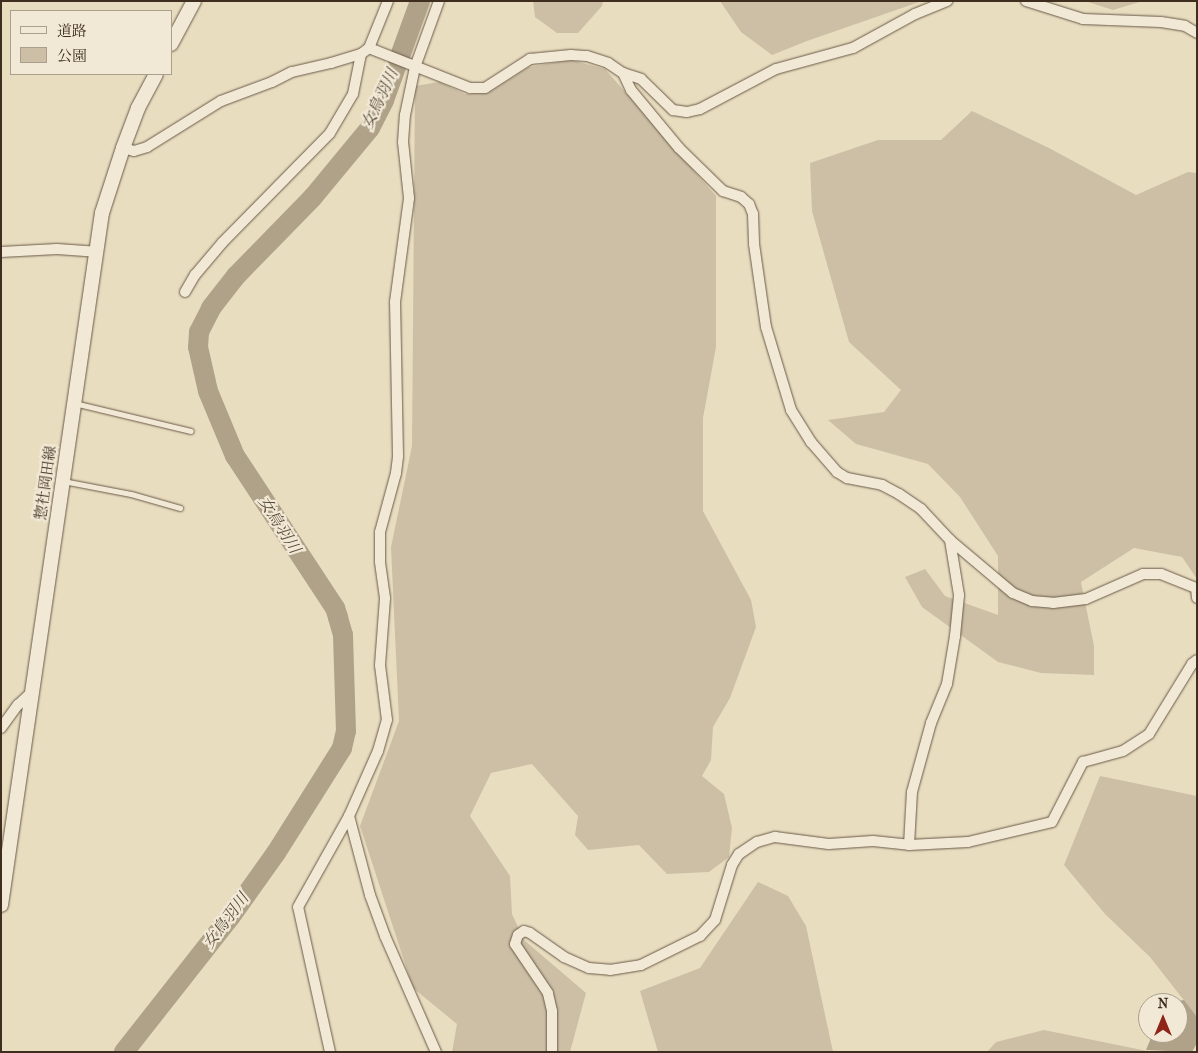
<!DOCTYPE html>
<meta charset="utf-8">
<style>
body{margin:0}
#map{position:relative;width:1198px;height:1053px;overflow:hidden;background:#e9ddc0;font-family:"IM FELL French Canon","Noto Serif JP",serif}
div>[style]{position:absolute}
.green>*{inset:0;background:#ccbfa5}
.water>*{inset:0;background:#afa289}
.river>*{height:20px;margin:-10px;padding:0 10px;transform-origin:10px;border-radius:10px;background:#afa289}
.roads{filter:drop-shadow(0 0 1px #6a5a47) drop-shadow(0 0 1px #6a5a47)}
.lane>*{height:5px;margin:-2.5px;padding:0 2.5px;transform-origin:2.5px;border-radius:2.5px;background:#f1e9d6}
.street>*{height:10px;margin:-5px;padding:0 5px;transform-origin:5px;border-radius:5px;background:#f1e9d6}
.secondary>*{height:14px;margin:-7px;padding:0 7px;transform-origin:7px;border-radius:7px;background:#f1e9d6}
span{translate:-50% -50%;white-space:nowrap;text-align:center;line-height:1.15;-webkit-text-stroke:4.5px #f1e9d6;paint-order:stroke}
.street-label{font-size:15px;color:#3f2e1f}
.water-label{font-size:16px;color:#5b4b3a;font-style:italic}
.frame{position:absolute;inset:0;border:2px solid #3f2e1f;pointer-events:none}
.legend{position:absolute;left:10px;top:10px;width:162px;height:65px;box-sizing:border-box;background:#f1e9d6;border:1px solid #aa9e8d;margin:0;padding:6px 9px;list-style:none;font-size:15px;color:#3f2e1f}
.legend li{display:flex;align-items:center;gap:10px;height:25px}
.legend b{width:25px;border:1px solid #aa9e8d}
.north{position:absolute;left:1138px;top:993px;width:50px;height:50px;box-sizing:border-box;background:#f1e9d6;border:1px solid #aa9e8d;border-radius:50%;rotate:0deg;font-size:14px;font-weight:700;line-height:20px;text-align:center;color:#3f2e1f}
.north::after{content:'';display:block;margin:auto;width:18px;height:22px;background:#8f2418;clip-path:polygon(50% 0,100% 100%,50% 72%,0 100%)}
</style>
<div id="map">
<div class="green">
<i style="clip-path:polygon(533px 1px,603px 1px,602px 6px,578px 33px,557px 33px,535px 17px)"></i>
<i style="clip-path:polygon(720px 1px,922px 1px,807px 41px,772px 55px,741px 32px)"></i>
<i style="clip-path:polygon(1085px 1px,1143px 1px,1113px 10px)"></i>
<i style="clip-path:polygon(571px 60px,605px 69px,716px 196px,716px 347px,703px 418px,703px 511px,751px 600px,756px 627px,730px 698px,713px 727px,711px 760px,702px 776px,724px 794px,732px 828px,729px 857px,709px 872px,667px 874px,639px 845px,588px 850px,575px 835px,578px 816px,532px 764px,491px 773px,470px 816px,510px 876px,512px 914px,524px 940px,586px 993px,570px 1052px,452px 1052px,457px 1024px,413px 988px,360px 826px,399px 721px,391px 547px,412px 446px,415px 86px,439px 82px,465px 94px,488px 93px,529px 67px)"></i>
<i style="clip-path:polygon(972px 111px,1049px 148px,1136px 195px,1188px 172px,1197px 173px,1197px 579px,1182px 557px,1134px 548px,1081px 582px,1094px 646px,1094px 675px,1041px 673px,998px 662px,922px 607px,905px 577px,925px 569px,945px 596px,998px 615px,998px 556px,960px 497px,928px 464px,856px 444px,828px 420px,884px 412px,901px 390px,849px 342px,812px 211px,810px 163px,878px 140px,941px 140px)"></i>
<i style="clip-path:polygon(1100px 776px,1197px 796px,1197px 1017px,1150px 957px,1105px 914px,1064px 865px)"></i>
<i style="clip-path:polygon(758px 882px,788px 896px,806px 926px,833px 1052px,658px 1052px,640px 991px,700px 968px)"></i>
<i style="clip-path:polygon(1044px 1030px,1152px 1052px,987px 1052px,996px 1042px)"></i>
</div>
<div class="water">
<i style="clip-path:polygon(1184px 1000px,1197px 1017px,1197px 1043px,1192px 1052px,1146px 1050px,1153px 1033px,1178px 1033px,1178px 1003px,1166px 1003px)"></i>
</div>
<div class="river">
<i style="left:124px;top:1052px;width:173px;rotate:-51.8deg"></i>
<i style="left:231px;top:916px;width:77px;rotate:-54.5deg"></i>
<i style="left:276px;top:853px;width:124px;rotate:-57.8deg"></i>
<i style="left:342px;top:748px;width:17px;rotate:-77deg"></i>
<i style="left:346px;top:731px;width:96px;rotate:-91.8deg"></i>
<i style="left:343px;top:635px;width:19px;rotate:-106deg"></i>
<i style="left:338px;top:617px;width:9px;rotate:-108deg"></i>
<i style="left:335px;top:608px;width:182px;rotate:-123.3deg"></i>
<i style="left:235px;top:456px;width:70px;rotate:-112.6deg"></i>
<i style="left:208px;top:391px;width:45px;rotate:-102.8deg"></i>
<i style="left:198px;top:347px;width:15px;rotate:-86deg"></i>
<i style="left:199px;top:332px;width:27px;rotate:-63deg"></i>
<i style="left:211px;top:308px;width:41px;rotate:-52deg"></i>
<i style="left:236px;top:276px;width:110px;rotate:-45.7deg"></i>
<i style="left:313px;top:197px;width:89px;rotate:-50.4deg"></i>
<i style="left:370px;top:128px;width:31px;rotate:-63deg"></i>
<i style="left:384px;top:100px;width:105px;rotate:-70deg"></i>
</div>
<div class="roads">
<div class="lane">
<i style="left:74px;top:403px;width:120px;rotate:13.5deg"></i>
<i style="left:63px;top:481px;width:69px;rotate:10.8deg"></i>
<i style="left:131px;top:494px;width:51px;rotate:15.9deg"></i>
</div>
<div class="street">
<i style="left:1026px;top:1px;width:60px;rotate:17.5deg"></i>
<i style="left:1083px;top:19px;width:78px;rotate:2.2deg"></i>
<i style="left:1161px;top:22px;width:24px;rotate:9deg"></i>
<i style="left:1185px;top:26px;width:14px;rotate:30deg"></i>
<i style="left:369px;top:48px;width:51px;rotate:-68deg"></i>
<i style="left:623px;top:73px;width:19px;rotate:65deg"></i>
<i style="left:631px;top:90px;width:75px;rotate:50.4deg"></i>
<i style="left:679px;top:148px;width:62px;rotate:44.3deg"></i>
<i style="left:723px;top:191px;width:19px;rotate:18deg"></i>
<i style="left:741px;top:197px;width:11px;rotate:41deg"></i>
<i style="left:749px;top:204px;width:11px;rotate:68deg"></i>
<i style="left:753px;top:214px;width:30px;rotate:88deg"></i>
<i style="left:754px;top:244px;width:84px;rotate:81.8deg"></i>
<i style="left:766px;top:327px;width:87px;rotate:73.2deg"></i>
<i style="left:791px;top:410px;width:38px;rotate:58deg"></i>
<i style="left:811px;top:442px;width:40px;rotate:49deg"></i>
<i style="left:837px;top:472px;width:12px;rotate:31deg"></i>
<i style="left:847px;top:478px;width:36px;rotate:11deg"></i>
<i style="left:882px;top:485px;width:19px;rotate:28deg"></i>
<i style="left:899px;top:494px;width:27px;rotate:34deg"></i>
<i style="left:921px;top:509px;width:42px;rotate:46.9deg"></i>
<i style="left:950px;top:540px;width:82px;rotate:40.1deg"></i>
<i style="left:1013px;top:593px;width:21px;rotate:23deg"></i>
<i style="left:1032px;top:601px;width:21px;rotate:5deg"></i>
<i style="left:1053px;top:603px;width:33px;rotate:-7deg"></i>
<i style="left:1086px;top:599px;width:62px;rotate:-23.7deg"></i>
<i style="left:1143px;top:574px;width:18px"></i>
<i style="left:1161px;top:574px;width:38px;rotate:22deg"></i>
<i style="left:1196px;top:588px;width:10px;rotate:84deg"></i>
<i style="left:123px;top:148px;width:11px;rotate:15deg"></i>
<i style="left:134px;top:151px;width:14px;rotate:-17deg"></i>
<i style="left:147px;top:147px;width:87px;rotate:-31.9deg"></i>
<i style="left:221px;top:101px;width:54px;rotate:-20.4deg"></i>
<i style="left:272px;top:82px;width:22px;rotate:-27deg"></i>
<i style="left:292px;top:72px;width:40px;rotate:-13deg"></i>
<i style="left:331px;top:63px;width:31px;rotate:-17deg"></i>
<i style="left:361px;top:54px;width:10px;rotate:-37deg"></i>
<i style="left:369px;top:48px;width:109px;rotate:21.6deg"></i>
<i style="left:470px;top:88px;width:15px"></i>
<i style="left:485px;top:88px;width:54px;rotate:-32.8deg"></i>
<i style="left:530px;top:59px;width:41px;rotate:-5.6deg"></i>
<i style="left:571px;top:55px;width:16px;rotate:4deg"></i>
<i style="left:587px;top:56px;width:22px;rotate:18deg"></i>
<i style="left:608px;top:63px;width:18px;rotate:34deg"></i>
<i style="left:623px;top:73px;width:19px;rotate:18deg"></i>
<i style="left:641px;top:79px;width:45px;rotate:44.1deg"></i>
<i style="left:673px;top:110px;width:14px;rotate:8deg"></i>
<i style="left:687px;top:112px;width:13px;rotate:-13deg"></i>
<i style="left:700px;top:109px;width:86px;rotate:-27.8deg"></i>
<i style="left:776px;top:69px;width:80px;rotate:-15.3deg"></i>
<i style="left:853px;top:48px;width:71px;rotate:-28.7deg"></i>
<i style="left:915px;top:14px;width:35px;rotate:-22deg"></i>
<i style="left:1px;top:252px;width:56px;rotate:-3.1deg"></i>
<i style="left:57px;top:249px;width:39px;rotate:4deg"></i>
<i style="left:185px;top:292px;width:20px;rotate:-60deg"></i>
<i style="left:195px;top:275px;width:42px;rotate:-49.8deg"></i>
<i style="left:222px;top:243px;width:154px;rotate:-45.5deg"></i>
<i style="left:330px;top:133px;width:45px;rotate:-59.5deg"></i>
<i style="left:353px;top:94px;width:41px;rotate:-78.7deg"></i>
<i style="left:1px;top:728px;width:29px;rotate:-54deg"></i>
<i style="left:18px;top:705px;width:18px;rotate:-43deg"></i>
<i style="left:349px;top:816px;width:82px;rotate:75.1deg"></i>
<i style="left:370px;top:895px;width:44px;rotate:69.9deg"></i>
<i style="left:385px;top:936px;width:127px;rotate:66.3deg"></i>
<i style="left:909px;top:845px;width:53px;rotate:-86.8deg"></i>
<i style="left:912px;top:792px;width:72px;rotate:-74.6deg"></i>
<i style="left:931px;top:723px;width:42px;rotate:-67.7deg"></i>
<i style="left:947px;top:684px;width:49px;rotate:-80.5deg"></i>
<i style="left:955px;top:636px;width:41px;rotate:-84.4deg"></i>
<i style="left:959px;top:595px;width:56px;rotate:-99.3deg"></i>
<i style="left:330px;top:1052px;width:148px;rotate:-102.4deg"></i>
<i style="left:298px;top:907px;width:104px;rotate:-60.7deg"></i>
<i style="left:349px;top:816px;width:71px;rotate:-66deg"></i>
<i style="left:378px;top:751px;width:32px;rotate:-74deg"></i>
<i style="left:387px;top:720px;width:55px;rotate:-97.3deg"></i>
<i style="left:380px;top:665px;width:67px;rotate:-85.7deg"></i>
<i style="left:385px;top:598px;width:37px;rotate:-98deg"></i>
<i style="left:380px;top:561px;width:29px;rotate:-90deg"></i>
<i style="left:380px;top:532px;width:61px;rotate:-74.8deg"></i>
<i style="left:396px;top:473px;width:17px;rotate:-83deg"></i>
<i style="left:398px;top:456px;width:154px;rotate:-91.1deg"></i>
<i style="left:395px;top:302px;width:105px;rotate:-82.3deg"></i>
<i style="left:409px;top:198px;width:56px;rotate:-96.1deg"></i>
<i style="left:403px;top:142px;width:27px;rotate:-86deg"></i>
<i style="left:405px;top:115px;width:49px;rotate:-78.2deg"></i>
<i style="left:415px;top:67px;width:70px;rotate:-70deg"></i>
<i style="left:552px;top:1052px;width:41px;rotate:-90deg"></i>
<i style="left:552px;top:1011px;width:18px;rotate:-103deg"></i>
<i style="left:548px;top:993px;width:59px;rotate:-124deg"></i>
<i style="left:515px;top:944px;width:9px;rotate:-72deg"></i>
<i style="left:518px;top:935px;width:7px;rotate:-34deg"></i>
<i style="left:524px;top:931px;width:6px;rotate:18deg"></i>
<i style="left:530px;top:933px;width:42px;rotate:35.2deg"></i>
<i style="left:564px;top:957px;width:27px;rotate:24deg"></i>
<i style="left:589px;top:968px;width:21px;rotate:5deg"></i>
<i style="left:610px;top:970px;width:31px;rotate:-9deg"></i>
<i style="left:641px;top:965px;width:66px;rotate:-26.2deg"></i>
<i style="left:700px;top:936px;width:22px;rotate:-47deg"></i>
<i style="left:715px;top:920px;width:58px;rotate:-72.8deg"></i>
<i style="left:732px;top:865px;width:13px;rotate:-58deg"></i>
<i style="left:739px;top:854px;width:22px;rotate:-34deg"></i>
<i style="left:757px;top:842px;width:19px;rotate:-16deg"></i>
<i style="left:775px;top:837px;width:54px;rotate:7.4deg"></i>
<i style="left:829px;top:844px;width:44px;rotate:-3.9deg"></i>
<i style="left:873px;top:841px;width:36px;rotate:6deg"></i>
<i style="left:909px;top:845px;width:59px;rotate:-2.9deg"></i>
<i style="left:968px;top:842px;width:86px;rotate:-13.4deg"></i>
<i style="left:1052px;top:822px;width:68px;rotate:-62.7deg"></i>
<i style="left:1083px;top:762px;width:41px;rotate:-15.4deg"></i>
<i style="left:1123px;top:751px;width:31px;rotate:-33deg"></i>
<i style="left:1149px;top:734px;width:82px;rotate:-58.4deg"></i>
<i style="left:1192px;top:664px;width:6px;rotate:-39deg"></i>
</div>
<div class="secondary">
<i style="left:171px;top:44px;width:49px;rotate:-61.9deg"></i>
<i style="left:1px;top:905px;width:699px;rotate:-81.7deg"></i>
<i style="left:102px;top:213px;width:68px;rotate:-72.1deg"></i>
<i style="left:123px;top:148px;width:43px;rotate:-69.4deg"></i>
<i style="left:138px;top:108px;width:38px;rotate:-62deg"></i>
</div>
</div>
<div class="street-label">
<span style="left:46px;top:483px;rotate:-82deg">惣社岡田線</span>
</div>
<div class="water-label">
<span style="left:380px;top:99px;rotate:-65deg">女鳥羽川</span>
<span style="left:279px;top:525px;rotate:58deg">女鳥羽川</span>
<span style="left:226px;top:921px;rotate:-53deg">女鳥羽川</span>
</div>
<div class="frame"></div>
<ul class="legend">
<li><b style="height:6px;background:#f1e9d6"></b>道路</li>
<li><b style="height:14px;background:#ccbfa5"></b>公園</li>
</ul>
<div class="north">N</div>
</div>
